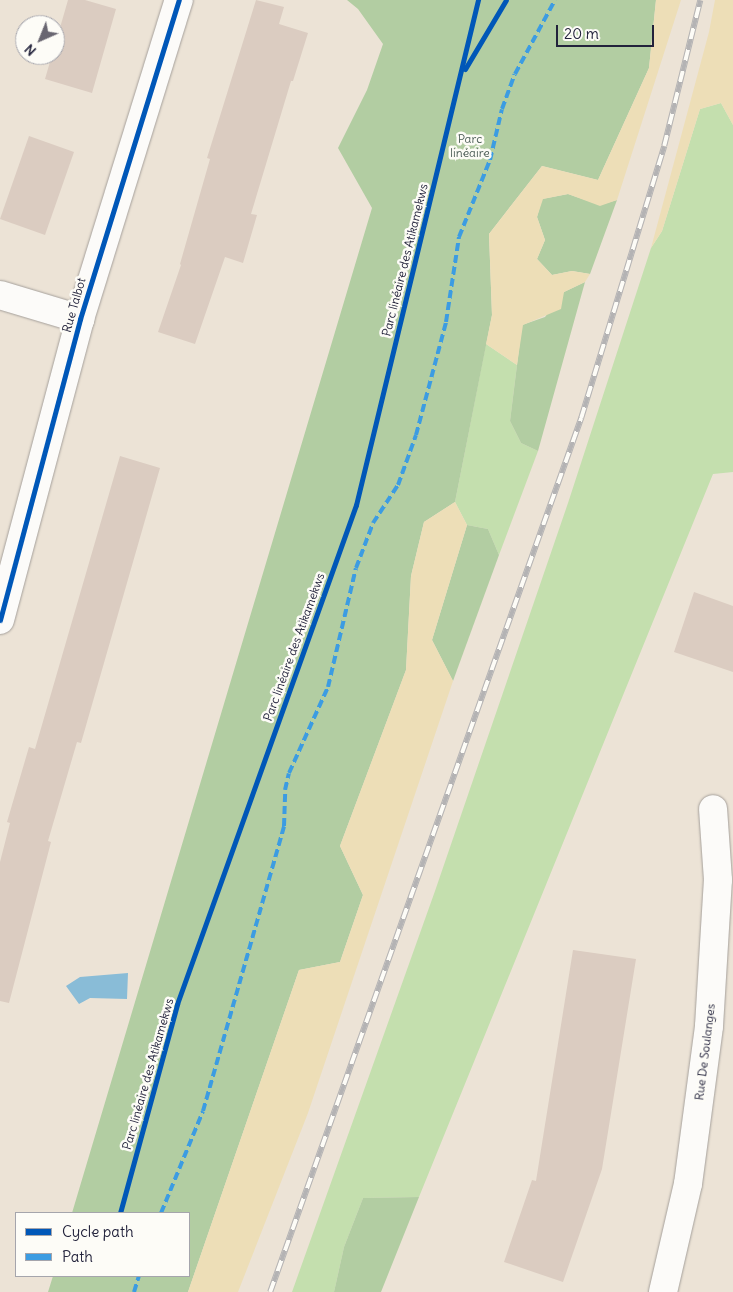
<!DOCTYPE html>
<meta charset="utf-8">
<style>
body{margin:0}
#map{position:relative;width:733px;height:1292px;overflow:hidden;background:#ece3d6;font-family:Delius,sans-serif}
div>[style]{position:absolute}
.green>*{inset:0;background:#c4dfae}
.forest>*{inset:0;background:#b2cda2}
.sand>*{inset:0;background:#eddeb7}
.water>*{inset:0;background:#89bcd7}
.building>*{inset:0;background:#dbccc1}
.roads{filter:drop-shadow(0 0 1px #a5a09b) drop-shadow(0 0 1px #a5a09b)}
.minor>*{height:28px;margin:-14px;padding:0 14px;transform-origin:14px;border-radius:14px;background:#fcfbf9}
.rail>*{height:5.5px;margin-top:-2.75px;transform-origin:0;background:repeating-linear-gradient(90deg,#fdfcf7 0 11px,#b4b3b4 0 22px);box-sizing:border-box;border-block:1px solid #b4b3b4}
.quiet>*{height:4px;margin-top:-2px;transform-origin:0;background:repeating-linear-gradient(90deg,#3c9ce2 0 8px,transparent 0 12px)}
.cycleway>*{height:5px;margin:-2.5px;padding:0 2.5px;transform-origin:2.5px;border-radius:2.5px;background:#0057b8}
span{translate:-50% -50%;white-space:nowrap;text-align:center;line-height:1.15;-webkit-text-stroke:5px #fdfcf7;paint-order:stroke}
.park-label{font-size:12px;color:#495a54}
.street-label{font-size:12px;color:#22223b}
.legend{position:absolute;left:15px;top:1212px;width:175px;height:65px;box-sizing:border-box;background:#fdfcf7;border:1px solid #a5a5ac;margin:0;padding:6px 9px;list-style:none;font-size:15px;color:#22223b}
.legend li{display:flex;align-items:center;gap:10px;height:25px}
.legend b{width:25px;border:1px solid #a5a5ac}
.north{position:absolute;left:15px;top:15px;width:50px;height:50px;box-sizing:border-box;background:#fdfcf7;border:1px solid #a5a5ac;border-radius:50%;rotate:224deg;font-size:14px;font-weight:700;line-height:20px;text-align:center;color:#22223b}
.north::after{content:'';display:block;margin:auto;width:18px;height:22px;background:#696671;clip-path:polygon(50% 0,100% 100%,50% 72%,0 100%)}
.scale{position:absolute;left:556px;top:25px;width:98px;height:22px;box-sizing:border-box;border:2px solid #22223b;border-top:0;padding-left:6px;font-size:15px;line-height:18px;white-space:nowrap;color:#22223b;-webkit-text-stroke:4px #fdfcf7;paint-order:stroke}
</style>
<div id="map">
<div class="green">
<i style="clip-path:polygon(721px 103px,733px 125px,733px 472px,713px 474px,419px 1197px,363px 1198px,344px 1247px,334px 1292px,292px 1292px,435px 891px,568px 503px,651px 248px,662px 231px,700px 109px)"></i>
<i style="clip-path:polygon(486px 344px,517px 365px,510px 421px,521px 443px,538px 451px,499px 555px,488px 529px,467px 525px,455px 502px)"></i>
</div>
<div class="forest">
<i style="clip-path:polygon(347px 0,656px 0,649px 68px,598px 180px,542px 166px,489px 234px,492px 315px,455px 502px,424px 522px,411px 576px,406px 670px,340px 846px,363px 895px,340px 962px,299px 970px,188px 1292px,48px 1292px,53px 1276px,189px 1276px,189px 1213px,72px 1213px,372px 208px,338px 148px,367px 90px,383px 44px,358px 9px)"></i>
<i style="clip-path:polygon(568px 194px,600px 205px,617px 200px,590px 274px,572px 271px,552px 275px,537px 259px,545px 240px,537px 217px,542px 199px)"></i>
<i style="clip-path:polygon(585px 282px,538px 451px,521px 443px,510px 421px,522px 325px,545px 317px,564px 292px)"></i>
<i style="clip-path:polygon(467px 525px,488px 529px,499px 555px,453px 681px,432px 640px)"></i>
<i style="clip-path:polygon(419px 1197px,381px 1292px,334px 1292px,344px 1247px,363px 1198px)"></i>
</div>
<div class="sand">
<i style="clip-path:polygon(656px 0,681px 0,617px 200px,600px 206px,568px 194px,543px 199px,537px 217px,545px 240px,537px 259px,552px 275px,572px 271px,590px 274px,585px 282px,564px 292px,561px 309px,523px 325px,517px 365px,486px 344px,492px 315px,489px 234px,542px 166px,598px 180px,649px 68px)"></i>
<i style="clip-path:polygon(715px 0,733px 0,733px 125px,721px 103px,700px 109px,662px 231px,651px 248px,709px 32px)"></i>
<i style="clip-path:polygon(455px 502px,467px 525px,432px 640px,453px 681px,308px 1113px,238px 1292px,188px 1292px,299px 970px,340px 962px,363px 895px,340px 846px,406px 670px,411px 576px,424px 522px)"></i>
</div>
<div class="water">
<i style="clip-path:polygon(128px 973px,127px 999px,90px 998px,79px 1004px,66px 986px,80px 977px)"></i>
</div>
<div class="building">
<i style="clip-path:polygon(68px 0,85px 0,116px 9px,92px 93px,45px 79px,52px 55px,55px 55px,55px 45px)"></i>
<i style="clip-path:polygon(256px 0,284px 7px,279px 24px,308px 33px,293px 81px,291px 81px,251px 214px,257px 215px,243px 263px,225px 257px,195px 344px,158px 332px,181px 265px,180px 264px,210px 159px,207px 158px)"></i>
<i style="clip-path:polygon(29px 136px,74px 152px,45px 235px,0 219px)"></i>
<i style="clip-path:polygon(120px 456px,160px 468px,81px 743px,77px 742px,48px 841px,51px 842px,9px 1003px,0 1001px,0 862px,10px 823px,7px 822px,29px 747px,35px 749px)"></i>
<i style="clip-path:polygon(694px 592px,733px 606px,733px 672px,674px 652px)"></i>
<i style="clip-path:polygon(573px 950px,636px 959px,602px 1169px,563px 1282px,504px 1262px,532px 1180px,536px 1181px)"></i>
</div>
<div class="roads">
<div class="minor">
<i style="left:0;top:295px;width:84px;rotate:16.7deg"></i>
<i style="left:0;top:620px;width:311px;rotate:-75.1deg"></i>
<i style="left:80px;top:319px;width:334px;rotate:-72.8deg"></i>
<i style="left:663px;top:1292px;width:111px;rotate:-77deg"></i>
<i style="left:688px;top:1184px;width:159px;rotate:-82.4deg"></i>
<i style="left:709px;top:1026px;width:146px;rotate:-86.5deg"></i>
<i style="left:718px;top:880px;width:71px;rotate:-94deg"></i>
</div>
</div>
<div class="rail">
<i style="left:270px;top:1292px;width:928px;rotate:-70.41deg"></i>
<i style="left:581px;top:418px;width:284px;rotate:-73deg"></i>
<i style="left:664px;top:146px;width:150px;rotate:-76.1deg"></i>
</div>
<div class="quiet">
<i style="left:161px;top:1213px;width:110px;rotate:-67.6deg"></i>
<i style="left:203px;top:1111px;width:296px;rotate:-74.1deg"></i>
<i style="left:284px;top:826px;width:36px;rotate:-88deg"></i>
<i style="left:285px;top:790px;width:17px;rotate:-77deg"></i>
<i style="left:289px;top:773px;width:94px;rotate:-65.6deg"></i>
<i style="left:328px;top:687px;width:122px;rotate:-76.8deg"></i>
<i style="left:356px;top:568px;width:48px;rotate:-69.3deg"></i>
<i style="left:373px;top:523px;width:45px;rotate:-56.7deg"></i>
<i style="left:398px;top:485px;width:53px;rotate:-70.2deg"></i>
<i style="left:416px;top:435px;width:117px;rotate:-75.1deg"></i>
<i style="left:446px;top:322px;width:86px;rotate:-81.3deg"></i>
<i style="left:459px;top:237px;width:83px;rotate:-68.1deg"></i>
<i style="left:490px;top:160px;width:52px;rotate:-76.8deg"></i>
<i style="left:502px;top:109px;width:37px;rotate:-70deg"></i>
<i style="left:515px;top:74px;width:84px;rotate:-61.6deg"></i>
<i style="left:134px;top:1292px;width:17px;rotate:-73deg"></i>
</div>
<div class="cycleway">
<i style="left:465px;top:69px;width:80px;rotate:-59.3deg"></i>
<i style="left:0;top:620px;width:311px;rotate:-75.1deg"></i>
<i style="left:80px;top:319px;width:334px;rotate:-72.8deg"></i>
<i style="left:120px;top:1213px;width:217px;rotate:-74.7deg"></i>
<i style="left:177px;top:1004px;width:530px;rotate:-70.27deg"></i>
<i style="left:356px;top:505px;width:520px;rotate:-76.42deg"></i>
</div>
<div class="park-label">
<span style="left:470px;top:146px">Parc<br>linéaire</span>
</div>
<div class="street-label">
<span style="left:405px;top:260px;rotate:-76deg">Parc linéaire des Atikamekws</span>
<span style="left:74px;top:305px;rotate:-74deg">Rue Talbot</span>
<span style="left:294px;top:647px;rotate:-70deg">Parc linéaire des Atikamekws</span>
<span style="left:705px;top:1052px;rotate:-83deg">Rue De Soulanges</span>
<span style="left:148px;top:1074px;rotate:-74deg">Parc linéaire des Atikamekws</span>
</div>
<ul class="legend">
<li><b style="height:6px;background:#0057b8"></b>Cycle path</li>
<li><b style="height:6px;background:#3c9ce2"></b>Path</li>
</ul>
<div class="north">N</div>
<div class="scale">20 m</div>
</div>
